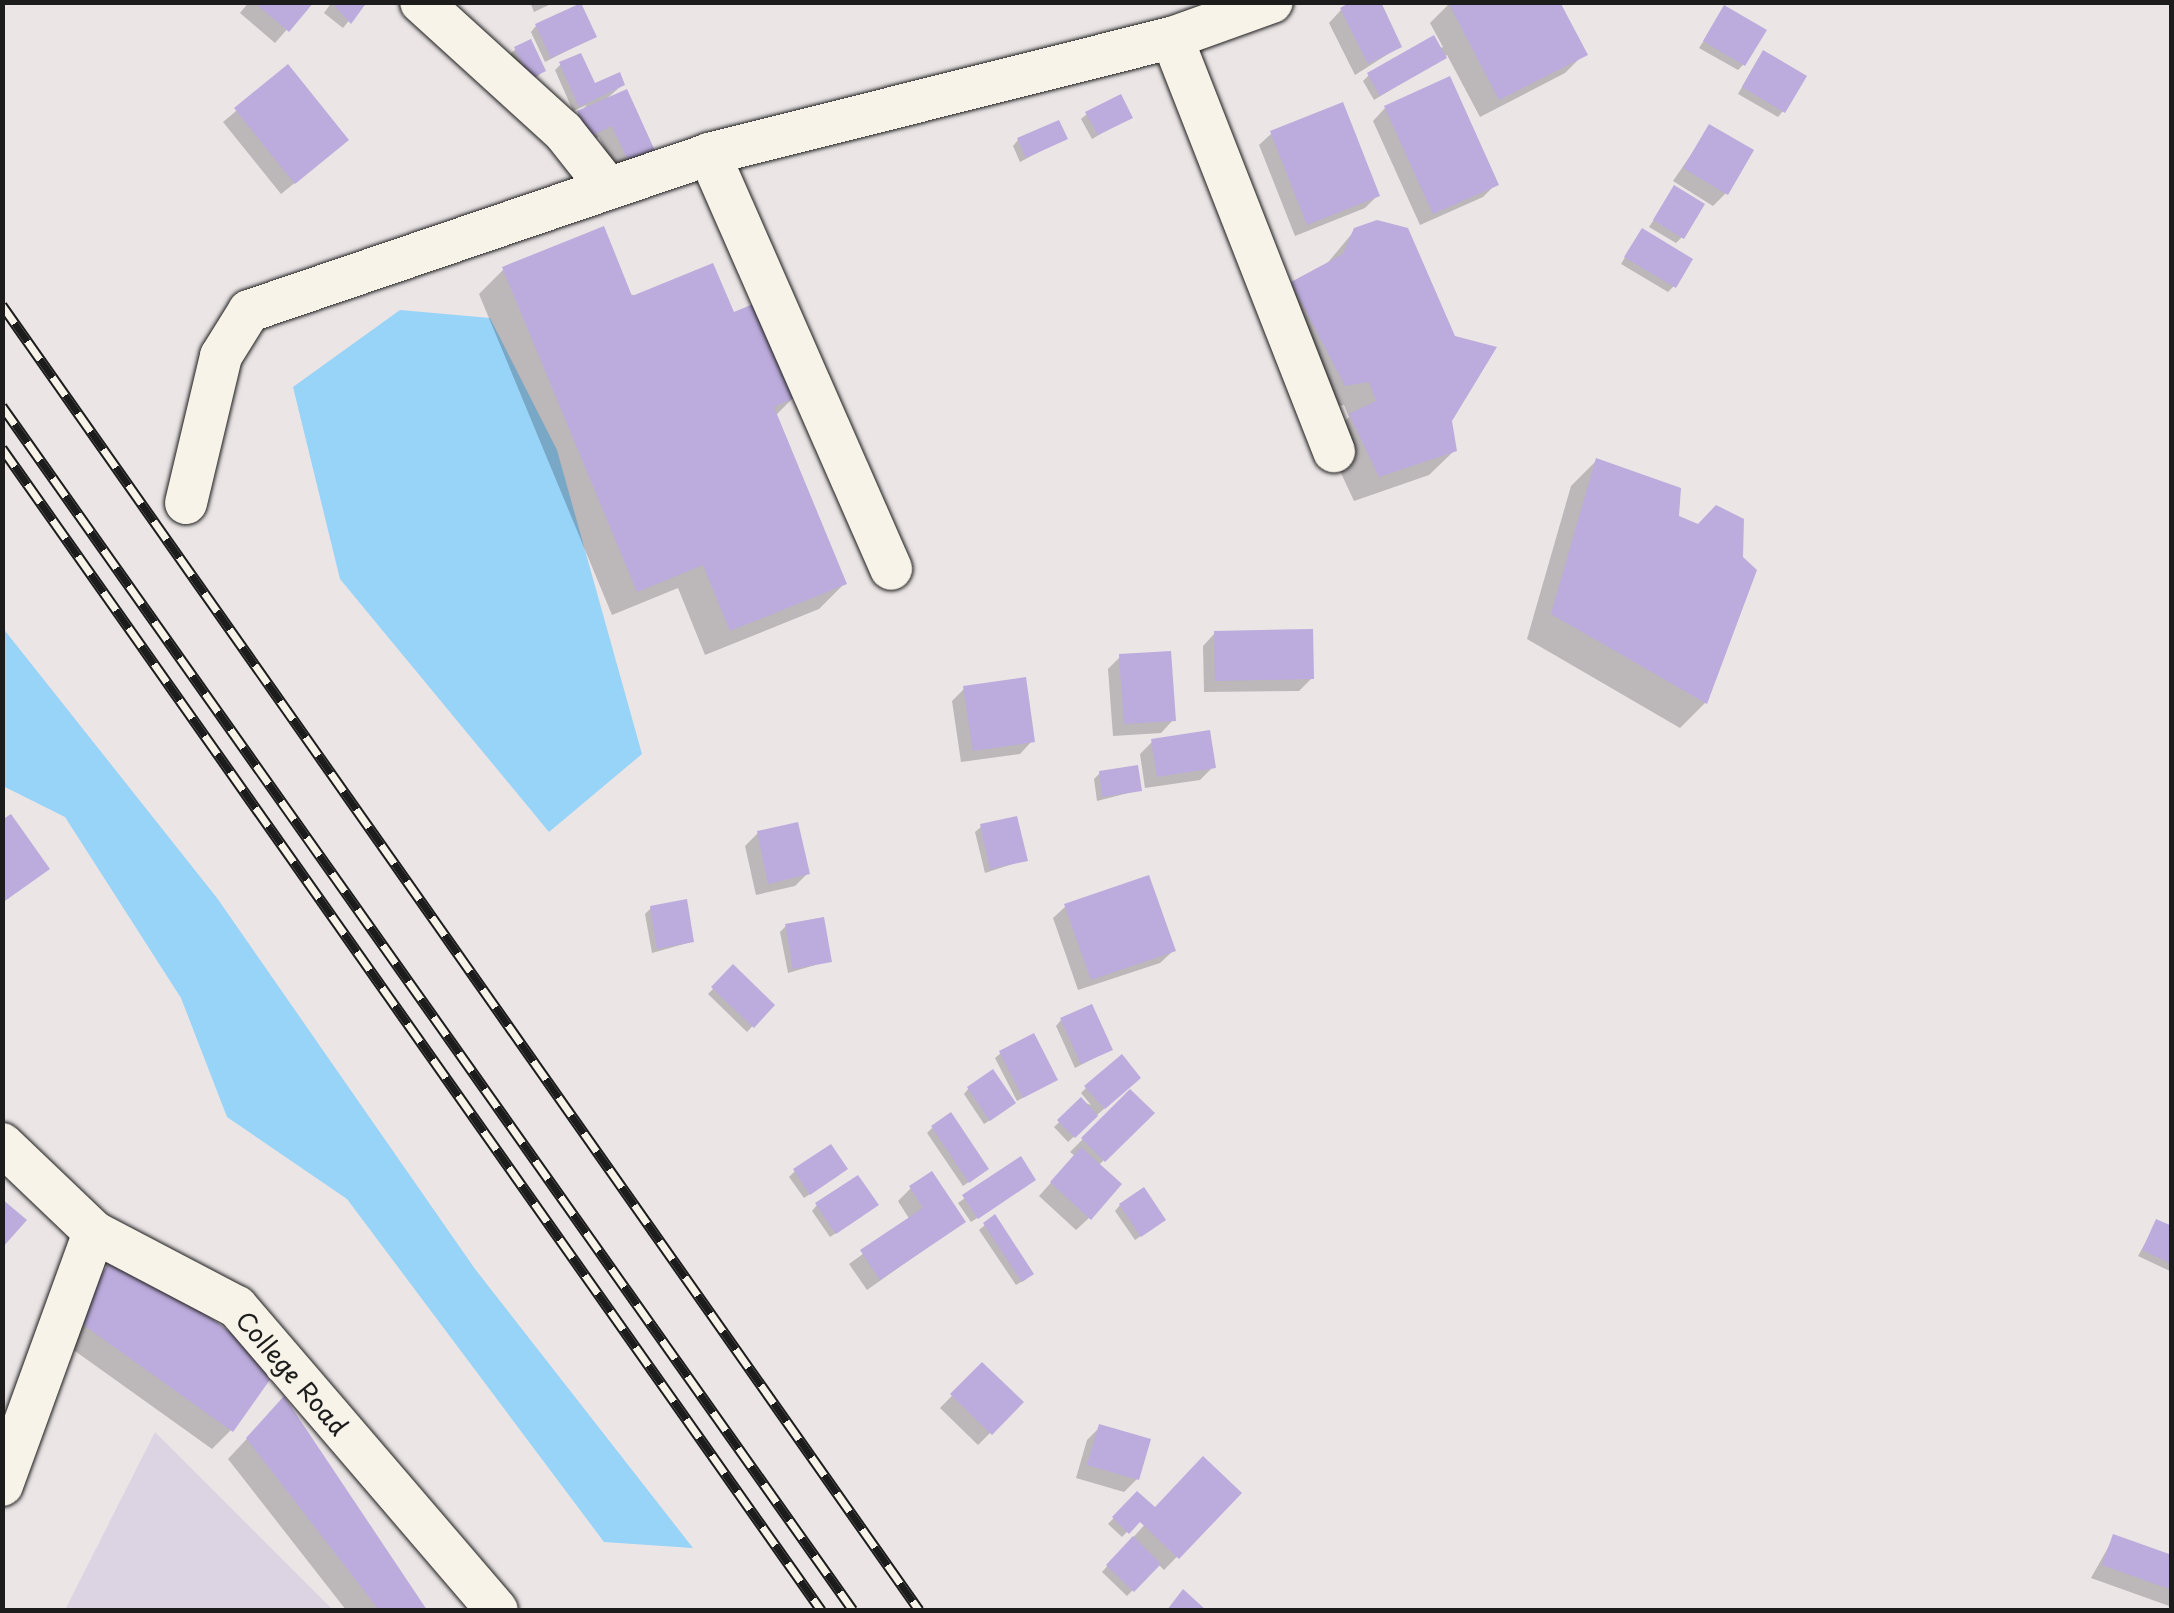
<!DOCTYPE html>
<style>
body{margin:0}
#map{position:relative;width:2174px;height:1613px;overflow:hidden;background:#ebe5e6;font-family:"Playpen Sans",sans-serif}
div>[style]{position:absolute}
.built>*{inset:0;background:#ddd4e3}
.water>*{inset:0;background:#98d3f8}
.shadow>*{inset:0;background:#0003}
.building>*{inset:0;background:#bcacdd}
.roads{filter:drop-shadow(0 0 2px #1c1c1c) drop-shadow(0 0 2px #1c1c1c)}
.minor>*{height:42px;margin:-21px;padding:0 21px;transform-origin:21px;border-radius:21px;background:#f7f3e8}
.rail>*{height:11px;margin-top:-5.5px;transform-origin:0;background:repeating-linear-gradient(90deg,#f7f3e8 0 22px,#1c1c1c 0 44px);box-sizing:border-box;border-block:2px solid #1c1c1c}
span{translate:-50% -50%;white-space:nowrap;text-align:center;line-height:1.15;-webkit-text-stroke:8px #f7f3e8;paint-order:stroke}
.street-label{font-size:25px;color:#1c1c1c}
.frame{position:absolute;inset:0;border:5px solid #1c1c1c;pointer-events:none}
</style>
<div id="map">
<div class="built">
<i style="clip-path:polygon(155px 1432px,333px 1610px,65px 1610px)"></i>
</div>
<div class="water">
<i style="clip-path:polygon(400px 310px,490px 318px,557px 450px,642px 754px,549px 832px,340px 579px,293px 387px)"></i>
<i style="clip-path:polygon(2px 627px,217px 898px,475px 1269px,693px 1548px,604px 1542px,347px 1199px,227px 1117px,181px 998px,65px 817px,3px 786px)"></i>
</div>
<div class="shadow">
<i style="clip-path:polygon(249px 2px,311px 2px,275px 43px,240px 13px)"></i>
<i style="clip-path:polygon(332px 2px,364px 2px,343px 28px,324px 13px)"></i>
<i style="clip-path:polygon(530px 2px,555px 2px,534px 12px)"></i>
<i style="clip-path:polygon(1449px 4px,1584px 54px,1565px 73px,1480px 117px,1447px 55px,1374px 100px,1363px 81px,1369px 75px,1443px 47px,1430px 23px)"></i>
<i style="clip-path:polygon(1725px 8px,1743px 65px,1738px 70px,1699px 48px)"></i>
<i style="clip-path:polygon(1341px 10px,1399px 47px,1355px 75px,1329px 23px)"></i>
<i style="clip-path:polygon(536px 26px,594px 37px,545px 62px,531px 32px)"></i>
<i style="clip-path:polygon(516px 49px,543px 71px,538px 76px,524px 83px,510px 54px)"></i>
<i style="clip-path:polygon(1758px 59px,1783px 111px,1778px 117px,1738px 94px)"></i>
<i style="clip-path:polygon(561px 64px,594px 86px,622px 85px,602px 103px,653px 152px,617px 175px,599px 137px,577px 148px,566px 126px,587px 105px,573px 111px,555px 70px)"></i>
<i style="clip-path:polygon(287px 68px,333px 152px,281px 194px,223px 122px)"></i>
<i style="clip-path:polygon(1385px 108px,1496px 184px,1483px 197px,1420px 225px,1373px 121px)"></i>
<i style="clip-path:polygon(1087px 114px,1130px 117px,1092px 139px,1081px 119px)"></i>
<i style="clip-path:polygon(1710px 127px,1726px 193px,1713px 206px,1673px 181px)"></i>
<i style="clip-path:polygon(1272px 133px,1377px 196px,1365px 208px,1295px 236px,1259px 145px)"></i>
<i style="clip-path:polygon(1065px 138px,1020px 162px,1013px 146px,1018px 140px)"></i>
<i style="clip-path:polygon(1674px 189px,1682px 237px,1676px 243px,1649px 227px)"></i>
<i style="clip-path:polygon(1355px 230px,1449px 420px,1455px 450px,1429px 475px,1354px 501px,1326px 441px,1349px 417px,1344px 405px,1320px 409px,1267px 309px,1292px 284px,1325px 266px)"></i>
<i style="clip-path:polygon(1637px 237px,1674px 286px,1668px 292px,1621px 264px)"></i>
<i style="clip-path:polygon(504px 269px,733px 315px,795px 396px,775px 416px,844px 584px,819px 609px,705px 655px,678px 588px,612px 615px,479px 294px)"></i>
<i style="clip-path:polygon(1596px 461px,1755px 571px,1705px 703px,1680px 728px,1527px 639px,1571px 486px)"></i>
<i style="clip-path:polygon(1215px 633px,1312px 678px,1299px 691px,1204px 692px,1203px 646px)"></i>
<i style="clip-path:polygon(1120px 657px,1173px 720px,1161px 733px,1113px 736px,1108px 669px)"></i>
<i style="clip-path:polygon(965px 688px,1032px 741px,1020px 754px,961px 762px,952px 701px)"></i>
<i style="clip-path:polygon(1153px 741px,1213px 767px,1200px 780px,1145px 788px,1140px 754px)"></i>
<i style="clip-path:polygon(1100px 773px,1140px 790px,1097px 801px,1094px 779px)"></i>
<i style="clip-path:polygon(981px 827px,1025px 860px,985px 873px,975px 832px)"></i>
<i style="clip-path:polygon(758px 833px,807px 874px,795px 886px,756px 895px,745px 846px)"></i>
<i style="clip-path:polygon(1066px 906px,1173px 951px,1160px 963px,1078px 990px,1053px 918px)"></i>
<i style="clip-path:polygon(651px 908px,691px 942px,652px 953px,645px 914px)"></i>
<i style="clip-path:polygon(786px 926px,829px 961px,788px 973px,780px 932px)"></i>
<i style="clip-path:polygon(733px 968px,772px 1005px,747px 1032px,708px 994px)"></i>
<i style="clip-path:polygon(1061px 1020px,1110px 1050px,1075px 1068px,1056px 1026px)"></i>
<i style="clip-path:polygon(1001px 1053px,1055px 1080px,1017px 1101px,995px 1058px)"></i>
<i style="clip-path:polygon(1132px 1083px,1068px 1142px,1054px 1127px,1081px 1101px,1091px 1105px,1081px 1093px,1086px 1088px)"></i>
<i style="clip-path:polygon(969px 1088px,1007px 1109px,984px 1124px,964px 1094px)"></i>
<i style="clip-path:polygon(1130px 1092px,1151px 1113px,1098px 1166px,1089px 1218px,1076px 1230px,1039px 1196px,1075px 1156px,1070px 1152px)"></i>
<i style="clip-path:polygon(932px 1128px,980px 1174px,963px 1186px,927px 1133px)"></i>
<i style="clip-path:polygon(1020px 1159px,1027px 1185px,971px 1222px,958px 1203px)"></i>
<i style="clip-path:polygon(795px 1171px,839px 1175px,804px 1198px,789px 1177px)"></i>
<i style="clip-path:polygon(911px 1188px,963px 1222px,867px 1290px,849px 1264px,910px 1220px,898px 1201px)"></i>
<i style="clip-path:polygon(817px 1205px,870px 1210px,830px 1237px,812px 1211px)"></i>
<i style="clip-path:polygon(1120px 1205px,1157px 1225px,1135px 1240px,1115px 1211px)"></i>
<i style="clip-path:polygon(2157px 1222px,2172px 1229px,2172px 1272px,2138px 1256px)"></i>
<i style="clip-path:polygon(985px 1225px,1026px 1279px,1016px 1285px,979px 1230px)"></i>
<i style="clip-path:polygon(118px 1255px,231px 1430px,212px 1449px,54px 1336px)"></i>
<i style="clip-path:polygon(982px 1365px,1021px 1402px,978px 1445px,940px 1408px)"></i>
<i style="clip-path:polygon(283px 1400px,424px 1610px,346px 1610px,228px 1459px)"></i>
<i style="clip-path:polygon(1100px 1427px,1137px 1479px,1124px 1492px,1076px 1478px,1087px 1440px)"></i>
<i style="clip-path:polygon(1203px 1460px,1239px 1493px,1164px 1570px,1158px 1564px,1127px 1596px,1102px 1572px)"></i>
<i style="clip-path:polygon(1137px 1494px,1151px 1507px,1122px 1537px,1108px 1524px)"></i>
<i style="clip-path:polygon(2114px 1537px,2172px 1557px,2172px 1607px,2091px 1578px)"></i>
</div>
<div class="building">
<i style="clip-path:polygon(254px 2px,314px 2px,289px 32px)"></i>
<i style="clip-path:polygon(331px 2px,367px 2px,351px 24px)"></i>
<i style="clip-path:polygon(1351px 2px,1381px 2px,1402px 47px,1368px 64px,1340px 8px)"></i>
<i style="clip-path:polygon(1448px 2px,1560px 2px,1588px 55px,1499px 100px)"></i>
<i style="clip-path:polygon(581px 3px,597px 37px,551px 58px,535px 24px)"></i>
<i style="clip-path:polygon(1724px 5px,1767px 30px,1745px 66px,1703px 41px)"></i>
<i style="clip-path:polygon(1434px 35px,1447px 58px,1380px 96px,1367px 73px)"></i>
<i style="clip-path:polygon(531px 39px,546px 71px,530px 79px,514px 47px)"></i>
<i style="clip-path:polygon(1763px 50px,1807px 76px,1785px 113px,1742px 87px)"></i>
<i style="clip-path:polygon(581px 53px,595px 83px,620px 72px,625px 85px,579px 107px,559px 62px)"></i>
<i style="clip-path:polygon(288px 64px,349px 140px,295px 184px,234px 108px)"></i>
<i style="clip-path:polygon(1450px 76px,1499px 185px,1433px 214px,1384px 106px)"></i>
<i style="clip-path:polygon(627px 89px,656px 153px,630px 165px,612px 126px,589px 137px,577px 111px)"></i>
<i style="clip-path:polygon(1121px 94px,1133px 118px,1098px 135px,1085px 112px)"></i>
<i style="clip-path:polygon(1343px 102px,1380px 196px,1307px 225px,1270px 131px)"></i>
<i style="clip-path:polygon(1059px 120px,1068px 139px,1026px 158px,1017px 138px)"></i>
<i style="clip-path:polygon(1709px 124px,1754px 150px,1728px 195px,1683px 168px)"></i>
<i style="clip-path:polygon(1674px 185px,1705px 204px,1684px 239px,1653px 220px)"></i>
<i style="clip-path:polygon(1377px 220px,1408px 228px,1455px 336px,1497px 347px,1452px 421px,1457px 451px,1379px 477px,1349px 414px,1376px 401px,1369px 382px,1345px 386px,1291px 282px,1343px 254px,1354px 228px)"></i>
<i style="clip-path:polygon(604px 226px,632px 296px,713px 263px,734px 312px,758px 302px,797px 397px,774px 407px,847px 584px,730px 631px,703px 565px,637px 592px,502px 267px)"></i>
<i style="clip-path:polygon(1642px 228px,1693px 259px,1676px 288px,1624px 257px)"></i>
<i style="clip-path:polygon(1596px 458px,1681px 488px,1679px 516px,1698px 524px,1716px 505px,1744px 519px,1743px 557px,1757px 570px,1707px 704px,1551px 614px)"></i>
<i style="clip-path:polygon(1313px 629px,1314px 679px,1215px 681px,1214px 631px)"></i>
<i style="clip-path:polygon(1171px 651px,1176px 721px,1124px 724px,1119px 654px)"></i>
<i style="clip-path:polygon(1026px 677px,1035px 742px,973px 751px,963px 686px)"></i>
<i style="clip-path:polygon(1210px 730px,1216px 768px,1157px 777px,1151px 739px)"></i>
<i style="clip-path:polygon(1138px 765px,1142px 791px,1102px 797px,1099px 771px)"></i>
<i style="clip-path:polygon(11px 814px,50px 869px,2px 903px,2px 820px)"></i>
<i style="clip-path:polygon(1017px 816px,1028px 861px,990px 869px,980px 824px)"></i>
<i style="clip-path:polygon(798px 822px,810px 874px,768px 884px,757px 831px)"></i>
<i style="clip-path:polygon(1149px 875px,1176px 951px,1091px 980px,1064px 904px)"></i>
<i style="clip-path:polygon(687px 899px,694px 942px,657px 949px,650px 906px)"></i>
<i style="clip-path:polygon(824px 917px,832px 962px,793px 969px,785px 924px)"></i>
<i style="clip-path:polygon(733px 964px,775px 1005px,754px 1028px,711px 987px)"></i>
<i style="clip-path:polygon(1092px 1004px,1113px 1050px,1081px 1064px,1060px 1018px)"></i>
<i style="clip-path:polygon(1034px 1033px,1058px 1080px,1023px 1098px,999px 1051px)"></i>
<i style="clip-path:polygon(1122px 1054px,1141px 1078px,1105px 1109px,1084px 1086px)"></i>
<i style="clip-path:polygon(993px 1069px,1016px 1103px,990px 1121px,967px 1087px)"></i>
<i style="clip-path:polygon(1130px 1089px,1155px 1113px,1105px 1162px,1081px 1138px)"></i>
<i style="clip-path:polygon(1081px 1097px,1098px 1116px,1075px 1138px,1057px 1120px)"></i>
<i style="clip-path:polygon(951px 1112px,989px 1169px,969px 1183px,931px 1126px)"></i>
<i style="clip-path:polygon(831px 1144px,848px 1169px,810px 1195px,793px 1169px)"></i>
<i style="clip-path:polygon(1081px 1147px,1122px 1184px,1091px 1220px,1050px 1182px)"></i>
<i style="clip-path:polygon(1021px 1156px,1036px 1180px,978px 1219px,962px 1195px)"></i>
<i style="clip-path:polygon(932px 1171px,966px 1222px,880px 1280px,860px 1250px,923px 1208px,909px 1186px)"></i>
<i style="clip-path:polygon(858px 1175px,879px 1205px,836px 1234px,815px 1203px)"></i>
<i style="clip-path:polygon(1144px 1187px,1166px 1220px,1141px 1237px,1119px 1204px)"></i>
<i style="clip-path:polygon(2px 1199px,27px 1220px,2px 1248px)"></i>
<i style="clip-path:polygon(995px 1214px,1034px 1274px,1022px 1282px,983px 1223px)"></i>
<i style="clip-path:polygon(2156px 1219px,2172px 1226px,2172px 1264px,2142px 1250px)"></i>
<i style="clip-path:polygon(118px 1251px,279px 1367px,233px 1432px,71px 1316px)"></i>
<i style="clip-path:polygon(982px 1362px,1024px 1402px,992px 1435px,950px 1394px)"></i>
<i style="clip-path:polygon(284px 1396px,427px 1610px,379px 1610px,246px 1438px)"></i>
<i style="clip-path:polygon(1099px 1424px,1151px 1439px,1139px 1480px,1087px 1465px)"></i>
<i style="clip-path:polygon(1203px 1456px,1242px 1493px,1179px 1559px,1140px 1522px,1129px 1534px,1112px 1517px,1137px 1491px,1155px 1507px)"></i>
<i style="clip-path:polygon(2113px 1534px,2172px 1555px,2172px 1590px,2102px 1565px)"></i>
<i style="clip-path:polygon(1133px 1536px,1161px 1564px,1134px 1592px,1106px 1565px)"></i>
<i style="clip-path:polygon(1183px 1589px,1206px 1610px,1167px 1610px)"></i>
</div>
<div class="roads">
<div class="minor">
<i style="left:421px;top:2px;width:192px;rotate:42.3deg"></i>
<i style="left:563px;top:131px;width:73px;rotate:51.7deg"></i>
<i style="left:1172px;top:38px;width:444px;rotate:68.6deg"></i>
<i style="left:709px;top:154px;width:453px;rotate:66.3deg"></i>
<i style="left:186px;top:503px;width:151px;rotate:-76.6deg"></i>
<i style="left:221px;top:356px;width:53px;rotate:-58.1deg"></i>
<i style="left:249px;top:311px;width:486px;rotate:-18.8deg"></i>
<i style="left:709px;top:154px;width:477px;rotate:-14.1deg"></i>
<i style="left:1172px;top:38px;width:106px;rotate:-19.8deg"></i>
<i style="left:2px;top:1144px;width:127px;rotate:43.7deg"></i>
<i style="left:94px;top:1232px;width:161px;rotate:27.7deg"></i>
<i style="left:237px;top:1307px;width:399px;rotate:49.4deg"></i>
<i style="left:2px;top:1485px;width:269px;rotate:-70deg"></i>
</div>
</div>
<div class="rail">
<i style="left:2px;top:305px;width:1595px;rotate:54.9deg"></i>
<i style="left:2px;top:406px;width:1474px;rotate:54.75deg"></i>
<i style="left:2px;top:448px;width:1422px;rotate:54.82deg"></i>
</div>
<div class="street-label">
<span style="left:292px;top:1373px;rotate:49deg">College Road</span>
</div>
<div class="frame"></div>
</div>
